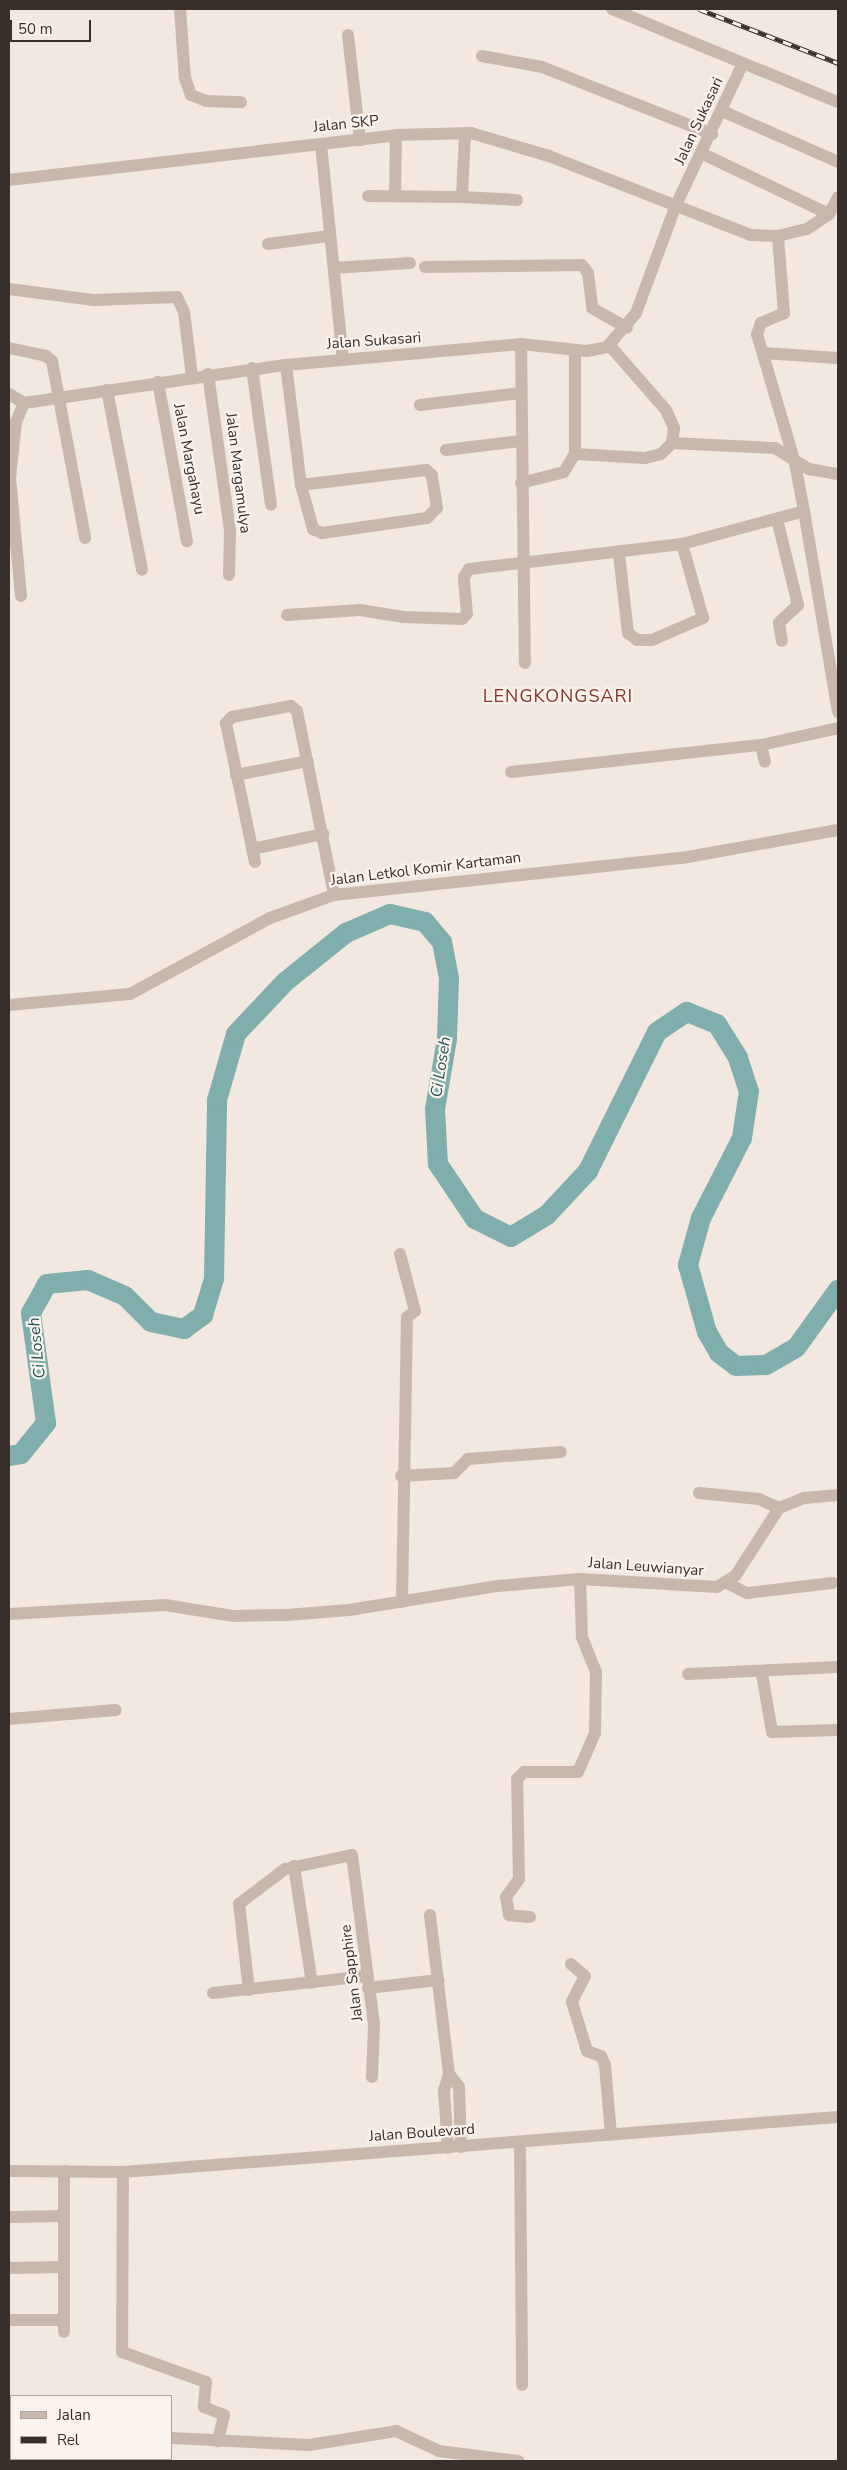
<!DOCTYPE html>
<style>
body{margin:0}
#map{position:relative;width:847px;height:2470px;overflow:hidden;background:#f2e8e0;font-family:"Nunito Sans",sans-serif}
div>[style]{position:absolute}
.river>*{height:20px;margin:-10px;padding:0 10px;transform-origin:10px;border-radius:10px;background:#80aead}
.minor>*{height:12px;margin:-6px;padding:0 6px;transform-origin:6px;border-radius:6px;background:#cab7ac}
.rail>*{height:5px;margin-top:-2.5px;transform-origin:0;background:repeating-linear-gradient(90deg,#faf2ec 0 9px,#382e2a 0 18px);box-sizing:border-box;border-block:1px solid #382e2a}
span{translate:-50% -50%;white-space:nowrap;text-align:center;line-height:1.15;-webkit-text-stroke:4.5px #faf2ec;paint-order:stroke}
.street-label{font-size:15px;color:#382e2a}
.water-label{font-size:16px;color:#215858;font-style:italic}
.quarter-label{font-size:18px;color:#843627;letter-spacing:1px}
.frame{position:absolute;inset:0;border:10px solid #382e2a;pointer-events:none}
.legend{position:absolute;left:10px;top:2395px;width:162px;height:65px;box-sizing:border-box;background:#faf2ec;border:1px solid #aca49e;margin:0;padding:6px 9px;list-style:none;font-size:15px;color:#382e2a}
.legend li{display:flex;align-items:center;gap:10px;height:25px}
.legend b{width:25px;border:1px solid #aca49e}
.scale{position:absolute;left:10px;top:20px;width:81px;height:22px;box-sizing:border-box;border:2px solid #382e2a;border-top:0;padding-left:6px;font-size:15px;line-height:18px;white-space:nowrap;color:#382e2a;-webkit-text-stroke:4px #faf2ec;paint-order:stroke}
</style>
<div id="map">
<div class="river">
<i style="left:9px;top:1456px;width:12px;rotate:-9deg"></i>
<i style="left:21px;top:1454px;width:40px;rotate:-51deg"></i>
<i style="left:46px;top:1423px;width:111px;rotate:-97.8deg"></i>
<i style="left:31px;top:1313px;width:33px;rotate:-61deg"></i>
<i style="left:47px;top:1284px;width:41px;rotate:-5.6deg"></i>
<i style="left:88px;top:1280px;width:40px;rotate:23.4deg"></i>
<i style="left:125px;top:1296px;width:37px;rotate:45deg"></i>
<i style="left:151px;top:1322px;width:34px;rotate:12deg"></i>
<i style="left:184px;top:1329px;width:24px;rotate:-36deg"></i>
<i style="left:203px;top:1315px;width:38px;rotate:-73deg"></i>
<i style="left:214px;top:1279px;width:179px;rotate:-89deg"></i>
<i style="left:217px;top:1100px;width:69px;rotate:-73.9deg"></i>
<i style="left:236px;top:1034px;width:71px;rotate:-46.7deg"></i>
<i style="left:285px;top:982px;width:78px;rotate:-38.8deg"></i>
<i style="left:346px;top:933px;width:48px;rotate:-23.4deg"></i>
<i style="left:390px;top:914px;width:36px;rotate:13deg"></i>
<i style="left:425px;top:922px;width:26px;rotate:50deg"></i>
<i style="left:442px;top:942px;width:37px;rotate:79deg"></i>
<i style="left:449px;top:978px;width:61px;rotate:91.9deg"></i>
<i style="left:447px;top:1039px;width:71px;rotate:99.7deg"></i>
<i style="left:435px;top:1109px;width:55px;rotate:86.9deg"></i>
<i style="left:438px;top:1164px;width:66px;rotate:56.1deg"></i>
<i style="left:475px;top:1219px;width:40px;rotate:26.6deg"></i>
<i style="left:511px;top:1237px;width:42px;rotate:-31.4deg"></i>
<i style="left:547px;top:1215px;width:60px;rotate:-47deg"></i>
<i style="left:588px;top:1171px;width:155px;rotate:-63.6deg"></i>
<i style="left:657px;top:1032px;width:36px;rotate:-34deg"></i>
<i style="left:687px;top:1012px;width:32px;rotate:22deg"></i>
<i style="left:717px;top:1024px;width:40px;rotate:58deg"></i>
<i style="left:738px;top:1058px;width:35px;rotate:72deg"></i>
<i style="left:749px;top:1091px;width:48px;rotate:98.5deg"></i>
<i style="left:742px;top:1138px;width:90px;rotate:117.1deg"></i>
<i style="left:701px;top:1218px;width:49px;rotate:105.5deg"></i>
<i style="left:688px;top:1265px;width:70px;rotate:74.2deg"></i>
<i style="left:707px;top:1332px;width:24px;rotate:60deg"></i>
<i style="left:719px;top:1353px;width:21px;rotate:37deg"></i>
<i style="left:736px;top:1366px;width:30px;rotate:-2deg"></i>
<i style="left:766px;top:1365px;width:34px;rotate:-30deg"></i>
<i style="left:796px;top:1348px;width:72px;rotate:-54.1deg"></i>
</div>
<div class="minor">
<i style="left:180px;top:9px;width:69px;rotate:85.9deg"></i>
<i style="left:185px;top:78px;width:18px;rotate:71deg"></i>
<i style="left:191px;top:95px;width:17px;rotate:21deg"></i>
<i style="left:207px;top:101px;width:34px;rotate:2deg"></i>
<i style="left:612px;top:9px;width:244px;rotate:22.4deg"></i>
<i style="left:348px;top:35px;width:106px;rotate:83.5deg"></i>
<i style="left:482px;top:56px;width:61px;rotate:10.4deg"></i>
<i style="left:542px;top:67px;width:183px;rotate:21.5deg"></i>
<i style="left:722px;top:111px;width:127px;rotate:23.7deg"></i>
<i style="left:321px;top:144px;width:216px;rotate:84.2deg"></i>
<i style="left:703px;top:154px;width:140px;rotate:25.5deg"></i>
<i style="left:9px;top:180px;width:390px;rotate:-6.6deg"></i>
<i style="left:396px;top:135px;width:75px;rotate:-1.5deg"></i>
<i style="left:471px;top:133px;width:81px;rotate:16.4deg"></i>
<i style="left:549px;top:156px;width:217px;rotate:21.4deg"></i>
<i style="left:751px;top:235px;width:27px;rotate:2deg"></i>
<i style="left:778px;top:236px;width:30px;rotate:-14deg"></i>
<i style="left:807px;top:229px;width:27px;rotate:-34deg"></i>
<i style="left:829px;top:214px;width:19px;rotate:-62deg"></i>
<i style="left:368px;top:196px;width:94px;rotate:0.6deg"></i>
<i style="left:462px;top:197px;width:64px;rotate:-87.3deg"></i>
<i style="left:395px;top:196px;width:61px;rotate:-89.1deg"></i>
<i style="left:462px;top:197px;width:55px;rotate:3.1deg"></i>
<i style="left:268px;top:244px;width:62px;rotate:-7.5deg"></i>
<i style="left:425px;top:267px;width:157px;rotate:-0.7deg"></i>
<i style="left:582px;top:265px;width:10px;rotate:53deg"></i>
<i style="left:588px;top:273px;width:35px;rotate:83deg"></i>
<i style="left:592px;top:308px;width:40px;rotate:29.7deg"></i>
<i style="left:334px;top:268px;width:76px;rotate:-3.8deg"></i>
<i style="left:9px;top:289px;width:86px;rotate:7.4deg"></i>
<i style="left:94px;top:300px;width:83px;rotate:-2.1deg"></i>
<i style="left:177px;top:297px;width:17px;rotate:65deg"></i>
<i style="left:184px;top:312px;width:64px;rotate:82.9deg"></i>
<i style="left:521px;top:344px;width:319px;rotate:89.3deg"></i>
<i style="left:610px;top:346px;width:85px;rotate:48.8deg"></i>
<i style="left:666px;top:410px;width:20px;rotate:66deg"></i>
<i style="left:674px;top:428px;width:15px;rotate:98deg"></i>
<i style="left:672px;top:443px;width:103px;rotate:2.8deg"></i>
<i style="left:775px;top:448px;width:40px;rotate:32deg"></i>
<i style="left:809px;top:469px;width:29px;rotate:10deg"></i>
<i style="left:9px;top:348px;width:38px;rotate:12deg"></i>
<i style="left:46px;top:356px;width:8px;rotate:40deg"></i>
<i style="left:52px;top:361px;width:180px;rotate:79.4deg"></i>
<i style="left:763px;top:353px;width:75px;rotate:3.8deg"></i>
<i style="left:286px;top:365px;width:121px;rotate:82.9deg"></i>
<i style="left:301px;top:485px;width:46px;rotate:74.7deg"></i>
<i style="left:313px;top:529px;width:10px;rotate:24deg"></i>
<i style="left:322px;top:533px;width:106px;rotate:-8.1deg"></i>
<i style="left:427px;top:518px;width:14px;rotate:-45deg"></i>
<i style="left:437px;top:508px;width:33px;rotate:-99deg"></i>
<i style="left:432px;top:475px;width:8px;rotate:-140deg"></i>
<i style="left:426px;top:470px;width:126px;rotate:173.2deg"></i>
<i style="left:252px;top:368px;width:138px;rotate:82.1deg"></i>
<i style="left:208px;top:374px;width:158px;rotate:82deg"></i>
<i style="left:230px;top:530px;width:45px;rotate:91.3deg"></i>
<i style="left:158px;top:382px;width:162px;rotate:79.7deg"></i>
<i style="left:107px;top:390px;width:183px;rotate:79deg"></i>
<i style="left:9px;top:394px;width:17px;rotate:31deg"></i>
<i style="left:420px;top:405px;width:101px;rotate:-6.8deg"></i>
<i style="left:446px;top:450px;width:75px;rotate:-6.9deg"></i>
<i style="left:575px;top:454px;width:104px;rotate:-90deg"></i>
<i style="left:521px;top:483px;width:44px;rotate:-14.3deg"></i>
<i style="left:564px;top:472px;width:21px;rotate:-59deg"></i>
<i style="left:575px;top:454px;width:70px;rotate:3.3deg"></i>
<i style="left:645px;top:458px;width:16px;rotate:-14deg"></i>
<i style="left:661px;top:454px;width:16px;rotate:-45deg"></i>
<i style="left:804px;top:511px;width:204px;rotate:80.4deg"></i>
<i style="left:777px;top:519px;width:89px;rotate:76.3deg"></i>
<i style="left:798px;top:605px;width:26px;rotate:137deg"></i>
<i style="left:779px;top:623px;width:18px;rotate:81deg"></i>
<i style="left:619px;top:554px;width:80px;rotate:83.5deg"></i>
<i style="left:628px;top:633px;width:11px;rotate:38deg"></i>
<i style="left:637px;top:640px;width:15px"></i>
<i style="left:652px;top:640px;width:56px;rotate:-23.3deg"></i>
<i style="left:703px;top:618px;width:77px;rotate:-105.8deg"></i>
<i style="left:21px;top:596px;width:119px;rotate:-95.3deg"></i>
<i style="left:10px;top:478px;width:56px;rotate:-83.9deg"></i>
<i style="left:16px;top:422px;width:21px;rotate:-67deg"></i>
<i style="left:24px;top:403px;width:265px;rotate:-8.3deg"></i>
<i style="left:286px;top:365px;width:236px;rotate:-5.1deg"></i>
<i style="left:521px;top:344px;width:66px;rotate:6.1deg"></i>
<i style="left:587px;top:351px;width:20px;rotate:-11deg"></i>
<i style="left:607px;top:347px;width:45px;rotate:-49.5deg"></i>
<i style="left:636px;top:313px;width:115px;rotate:-69.7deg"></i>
<i style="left:676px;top:205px;width:157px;rotate:-64.7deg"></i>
<i style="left:287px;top:615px;width:73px;rotate:-3.9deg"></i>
<i style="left:360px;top:610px;width:44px;rotate:9.2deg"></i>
<i style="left:403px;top:617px;width:59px;rotate:1.9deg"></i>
<i style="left:462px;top:619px;width:7px;rotate:-45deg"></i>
<i style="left:467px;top:614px;width:37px;rotate:-95deg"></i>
<i style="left:464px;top:577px;width:9px;rotate:-58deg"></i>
<i style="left:469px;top:569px;width:214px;rotate:-6.7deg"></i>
<i style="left:682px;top:544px;width:126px;rotate:-15.1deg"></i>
<i style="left:804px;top:511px;width:49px;rotate:-100.6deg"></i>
<i style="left:795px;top:463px;width:134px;rotate:-106.4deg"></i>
<i style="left:757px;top:334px;width:12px;rotate:-70deg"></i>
<i style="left:761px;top:323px;width:25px;rotate:-23deg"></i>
<i style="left:784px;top:313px;width:77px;rotate:-94.5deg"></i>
<i style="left:761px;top:745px;width:17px;rotate:77deg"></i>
<i style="left:511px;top:772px;width:251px;rotate:-6.2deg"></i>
<i style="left:761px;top:745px;width:79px;rotate:-12.4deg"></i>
<i style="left:236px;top:775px;width:73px;rotate:-11deg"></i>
<i style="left:252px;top:849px;width:73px;rotate:-11.9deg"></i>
<i style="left:255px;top:862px;width:142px;rotate:-101.8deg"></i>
<i style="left:226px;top:723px;width:8px;rotate:-45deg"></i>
<i style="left:232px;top:717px;width:60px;rotate:-10.6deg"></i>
<i style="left:291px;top:706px;width:8px;rotate:40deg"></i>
<i style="left:297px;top:711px;width:188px;rotate:78.6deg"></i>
<i style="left:9px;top:1005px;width:121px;rotate:-5.2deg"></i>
<i style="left:130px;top:994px;width:159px;rotate:-28.5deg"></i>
<i style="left:270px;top:918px;width:68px;rotate:-19.8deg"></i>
<i style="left:334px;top:895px;width:350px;rotate:-6.1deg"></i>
<i style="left:682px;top:858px;width:158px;rotate:-10.2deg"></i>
<i style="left:400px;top:1254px;width:59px;rotate:75.3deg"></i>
<i style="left:415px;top:1311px;width:10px;rotate:143deg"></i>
<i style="left:407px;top:1317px;width:285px;rotate:91deg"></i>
<i style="left:401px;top:1476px;width:53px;rotate:-3.2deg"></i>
<i style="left:454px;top:1473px;width:20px;rotate:-45deg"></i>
<i style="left:468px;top:1459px;width:93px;rotate:-4.3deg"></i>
<i style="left:699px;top:1493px;width:60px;rotate:5.7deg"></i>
<i style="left:759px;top:1499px;width:22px;rotate:24deg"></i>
<i style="left:727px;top:1583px;width:22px;rotate:27deg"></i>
<i style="left:747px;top:1593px;width:86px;rotate:-6.7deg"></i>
<i style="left:9px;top:1614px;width:156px;rotate:-3.3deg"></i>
<i style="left:165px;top:1605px;width:70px;rotate:9.1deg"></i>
<i style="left:234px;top:1616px;width:53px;rotate:-1.1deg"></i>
<i style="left:287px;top:1615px;width:62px;rotate:-4.6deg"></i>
<i style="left:349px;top:1610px;width:151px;rotate:-9.2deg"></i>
<i style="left:498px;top:1586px;width:82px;rotate:-4.9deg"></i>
<i style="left:580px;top:1579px;width:137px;rotate:3.3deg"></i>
<i style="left:717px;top:1587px;width:22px;rotate:-32deg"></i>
<i style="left:736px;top:1575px;width:80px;rotate:-57.3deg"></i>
<i style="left:779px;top:1508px;width:27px;rotate:-22deg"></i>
<i style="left:804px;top:1498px;width:34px;rotate:-5deg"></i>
<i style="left:688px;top:1674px;width:150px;rotate:-2.7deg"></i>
<i style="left:762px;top:1674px;width:59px;rotate:80.2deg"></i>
<i style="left:772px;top:1732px;width:66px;rotate:-1.7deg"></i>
<i style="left:9px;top:1719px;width:107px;rotate:-4.8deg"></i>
<i style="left:294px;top:1866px;width:118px;rotate:81.3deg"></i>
<i style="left:430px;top:1915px;width:160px;rotate:83.2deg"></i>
<i style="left:449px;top:2074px;width:17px;rotate:107deg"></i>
<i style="left:444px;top:2090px;width:58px;rotate:86.1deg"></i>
<i style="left:530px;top:1917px;width:21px;rotate:-175deg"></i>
<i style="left:509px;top:1915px;width:18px;rotate:-99deg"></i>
<i style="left:506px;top:1897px;width:22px;rotate:-54deg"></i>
<i style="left:519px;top:1879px;width:100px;rotate:-91.1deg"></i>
<i style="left:517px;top:1779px;width:10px;rotate:-45deg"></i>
<i style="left:524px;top:1772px;width:54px"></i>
<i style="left:578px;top:1772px;width:43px;rotate:-66.4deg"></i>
<i style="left:595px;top:1733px;width:61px;rotate:-89.1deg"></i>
<i style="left:596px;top:1672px;width:38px;rotate:-112deg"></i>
<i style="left:582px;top:1637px;width:58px;rotate:-92deg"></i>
<i style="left:571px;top:1964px;width:18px;rotate:41deg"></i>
<i style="left:585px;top:1976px;width:29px;rotate:117deg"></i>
<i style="left:572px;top:2002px;width:51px;rotate:73deg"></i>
<i style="left:587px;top:2051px;width:15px;rotate:20deg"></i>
<i style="left:601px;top:2056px;width:10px;rotate:66deg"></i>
<i style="left:605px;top:2065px;width:70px;rotate:85.1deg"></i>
<i style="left:368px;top:1988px;width:71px;rotate:-6.4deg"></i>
<i style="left:249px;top:1990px;width:87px;rotate:-96.6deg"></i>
<i style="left:239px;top:1904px;width:58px;rotate:-37.3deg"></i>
<i style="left:285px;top:1869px;width:68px;rotate:-11.8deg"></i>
<i style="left:352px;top:1855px;width:170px;rotate:82.6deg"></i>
<i style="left:374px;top:2024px;width:53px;rotate:92.2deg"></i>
<i style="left:213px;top:1993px;width:154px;rotate:-6.3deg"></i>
<i style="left:449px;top:2074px;width:16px;rotate:52deg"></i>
<i style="left:459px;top:2087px;width:60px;rotate:88.1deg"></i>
<i style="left:520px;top:2142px;width:243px;rotate:89.5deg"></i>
<i style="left:9px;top:2171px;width:114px;rotate:0.5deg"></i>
<i style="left:123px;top:2172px;width:717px;rotate:-4.4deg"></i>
<i style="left:123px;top:2172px;width:180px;rotate:90.3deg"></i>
<i style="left:122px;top:2352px;width:89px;rotate:19.7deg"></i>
<i style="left:206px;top:2382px;width:25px;rotate:95deg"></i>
<i style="left:204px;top:2407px;width:22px;rotate:22deg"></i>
<i style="left:224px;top:2415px;width:27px;rotate:103deg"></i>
<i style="left:9px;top:2217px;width:55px;rotate:-1deg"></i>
<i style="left:9px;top:2268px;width:55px;rotate:-1deg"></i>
<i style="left:9px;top:2320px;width:55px"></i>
<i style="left:64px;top:2332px;width:161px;rotate:-90deg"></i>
<i style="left:9px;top:2406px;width:2px"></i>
<i style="left:171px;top:2438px;width:138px;rotate:2.9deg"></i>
<i style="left:309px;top:2445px;width:88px;rotate:-9.1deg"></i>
<i style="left:396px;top:2431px;width:47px;rotate:24.9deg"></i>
<i style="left:439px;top:2451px;width:80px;rotate:7.2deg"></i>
</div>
<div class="rail">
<i style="left:699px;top:9px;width:149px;rotate:21.2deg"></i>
</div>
<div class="street-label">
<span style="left:699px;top:121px;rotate:-65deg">Jalan Sukasari</span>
<span style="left:346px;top:124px;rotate:-6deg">Jalan SKP</span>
<span style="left:374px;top:341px;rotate:-4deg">Jalan Sukasari</span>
<span style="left:189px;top:459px;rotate:79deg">Jalan Margahayu</span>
<span style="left:238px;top:473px;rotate:83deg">Jalan Margamulya</span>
<span style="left:426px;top:869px;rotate:-7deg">Jalan Letkol Komir Kartaman</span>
<span style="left:646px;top:1567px;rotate:4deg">Jalan Leuwianyar</span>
<span style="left:352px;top:1973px;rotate:-97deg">Jalan Sapphire</span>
<span style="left:422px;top:2133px;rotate:-4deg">Jalan Boulevard</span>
</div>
<div class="water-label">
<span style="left:441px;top:1067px;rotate:-81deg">Ci Loseh</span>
<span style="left:37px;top:1348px;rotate:-96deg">Ci Loseh</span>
</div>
<div class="quarter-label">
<span style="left:558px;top:696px">LENGKONGSARI</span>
</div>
<div class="frame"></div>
<ul class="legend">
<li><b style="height:6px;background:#cab7ac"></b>Jalan</li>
<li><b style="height:6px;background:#382e2a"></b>Rel</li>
</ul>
<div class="scale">50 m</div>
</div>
